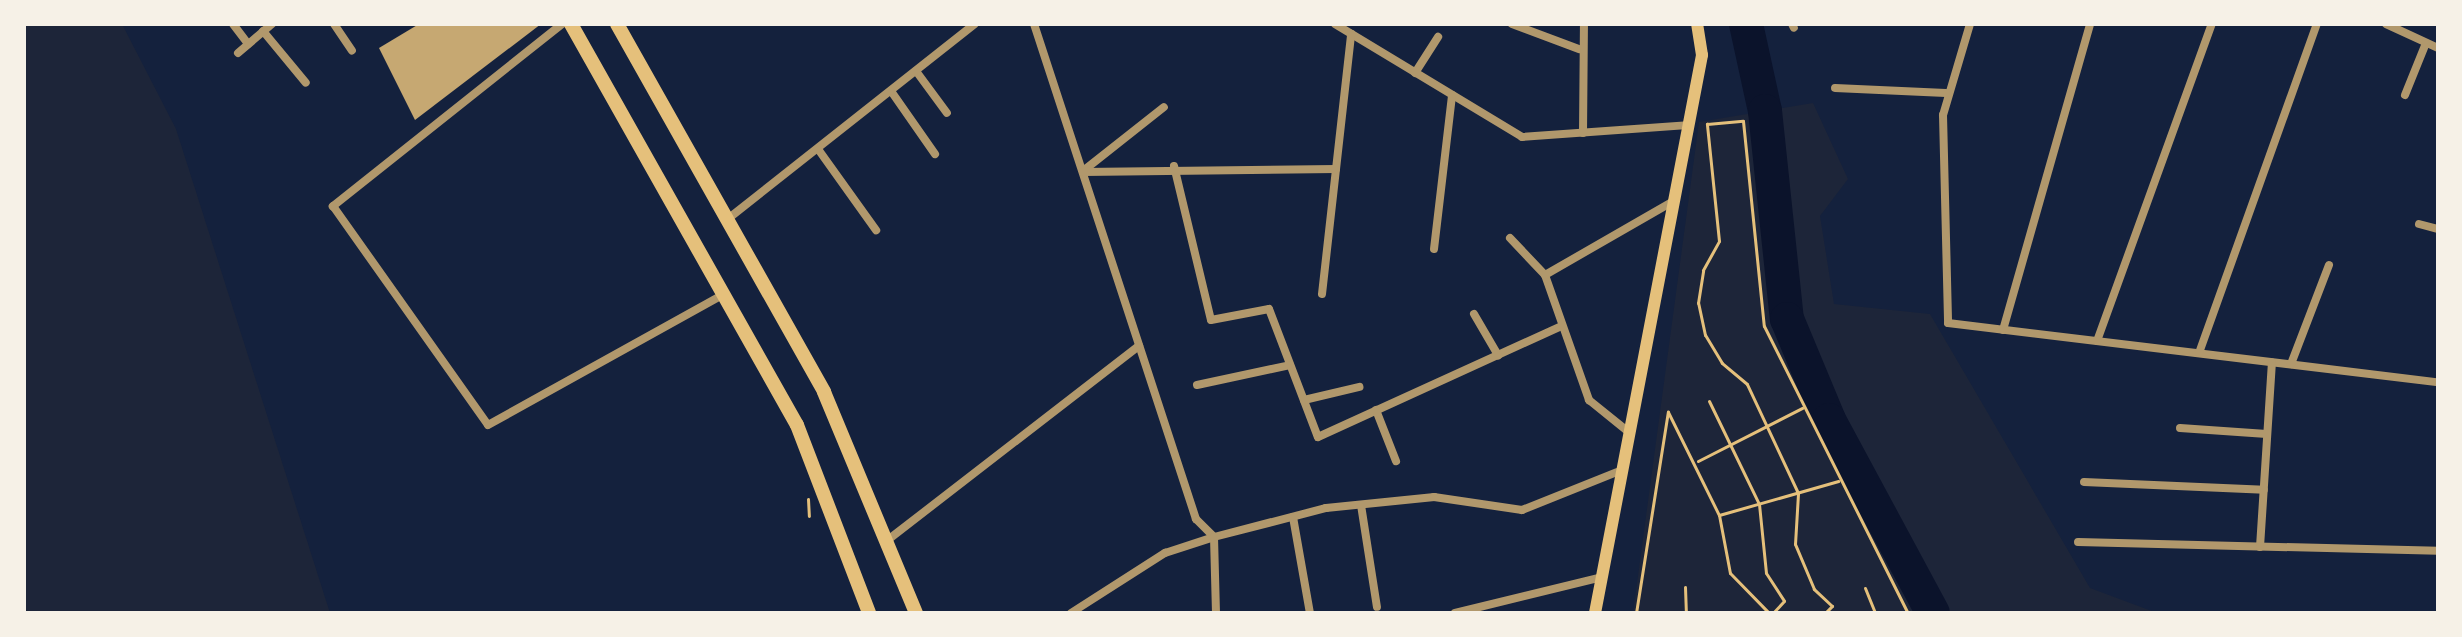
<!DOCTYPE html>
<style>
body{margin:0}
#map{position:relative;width:2462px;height:637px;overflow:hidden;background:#14213d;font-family:Lora,serif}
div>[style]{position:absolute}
.green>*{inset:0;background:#1d2539}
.river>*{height:34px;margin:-17px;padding:0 17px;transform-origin:17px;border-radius:17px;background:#0b132b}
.building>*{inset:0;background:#c6a872}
.path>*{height:3px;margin:-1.5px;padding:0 1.5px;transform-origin:1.5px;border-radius:1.5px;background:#e5c07b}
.minor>*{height:8px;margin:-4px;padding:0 4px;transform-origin:4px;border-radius:4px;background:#b1986c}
.secondary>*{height:12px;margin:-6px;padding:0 6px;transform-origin:6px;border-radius:6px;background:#e5c07b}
.primary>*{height:14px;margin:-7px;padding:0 7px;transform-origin:7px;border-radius:7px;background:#e5c07b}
span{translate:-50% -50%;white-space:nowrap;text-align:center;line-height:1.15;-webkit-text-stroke:8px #f6f1e7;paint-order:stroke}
.frame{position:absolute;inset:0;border:26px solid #f6f1e7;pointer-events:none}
</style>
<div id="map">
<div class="green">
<i style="clip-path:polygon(24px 24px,122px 24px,176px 129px,330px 613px,24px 613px)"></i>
<i style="clip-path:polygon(1813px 103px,1848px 179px,1820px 216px,1834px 304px,1930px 314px,2090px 588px,2157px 613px,1633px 613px,1699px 122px)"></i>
</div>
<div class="river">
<i style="left:1746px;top:24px;width:89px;rotate:77.7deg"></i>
<i style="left:1765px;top:111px;width:209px;rotate:84deg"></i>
<i style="left:1787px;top:319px;width:109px;rotate:67.4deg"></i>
<i style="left:1829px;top:420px;width:219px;rotate:61.7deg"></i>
</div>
<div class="building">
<i style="clip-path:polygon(419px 24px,541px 24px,415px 120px,379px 48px)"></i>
</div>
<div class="path">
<i style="left:1709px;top:401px;width:114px;rotate:64.1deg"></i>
<i style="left:1759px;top:504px;width:69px;rotate:84.2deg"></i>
<i style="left:1766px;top:573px;width:33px;rotate:57deg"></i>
<i style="left:1784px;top:601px;width:16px;rotate:133deg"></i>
<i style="left:1698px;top:461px;width:117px;rotate:-27deg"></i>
<i style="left:808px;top:499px;width:17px;rotate:87deg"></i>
<i style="left:1719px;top:515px;width:124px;rotate:-15.9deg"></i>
<i style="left:1685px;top:587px;width:26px;rotate:88deg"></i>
<i style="left:1865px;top:588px;width:27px;rotate:68deg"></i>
<i style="left:1636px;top:613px;width:204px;rotate:-81deg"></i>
<i style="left:1668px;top:412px;width:115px;rotate:63.7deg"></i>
<i style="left:1719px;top:515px;width:59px;rotate:79.3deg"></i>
<i style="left:1730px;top:573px;width:56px;rotate:45.7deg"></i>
<i style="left:1825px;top:613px;width:10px;rotate:-45deg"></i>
<i style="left:1832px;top:606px;width:25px;rotate:-137deg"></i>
<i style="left:1814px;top:589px;width:49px;rotate:-112.9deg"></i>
<i style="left:1795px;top:544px;width:51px;rotate:-86.6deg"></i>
<i style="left:1798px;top:493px;width:120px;rotate:-115.1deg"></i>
<i style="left:1747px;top:384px;width:33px;rotate:-140deg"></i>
<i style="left:1722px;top:363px;width:33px;rotate:-121deg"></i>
<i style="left:1705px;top:335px;width:33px;rotate:-102deg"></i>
<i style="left:1698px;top:303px;width:33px;rotate:-81deg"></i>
<i style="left:1703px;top:270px;width:33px;rotate:-61deg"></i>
<i style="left:1719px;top:241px;width:118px;rotate:-95.9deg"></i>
<i style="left:1707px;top:124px;width:36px;rotate:-5deg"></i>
<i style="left:1743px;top:121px;width:206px;rotate:84.2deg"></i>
<i style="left:1764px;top:326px;width:321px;rotate:63.4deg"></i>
</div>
<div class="minor">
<i style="left:233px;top:24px;width:25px;rotate:53deg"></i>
<i style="left:334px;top:24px;width:32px;rotate:56deg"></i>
<i style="left:562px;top:24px;width:293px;rotate:141.5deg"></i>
<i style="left:333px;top:206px;width:268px;rotate:54.7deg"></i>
<i style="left:488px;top:425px;width:269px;rotate:-29deg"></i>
<i style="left:1034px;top:24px;width:521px;rotate:71.88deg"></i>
<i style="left:1196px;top:519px;width:25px;rotate:45deg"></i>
<i style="left:1335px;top:24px;width:218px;rotate:31.1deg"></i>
<i style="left:1522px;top:137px;width:166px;rotate:-4.1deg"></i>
<i style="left:1512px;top:24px;width:72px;rotate:20.5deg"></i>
<i style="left:1792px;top:24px;width:4px;rotate:63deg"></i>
<i style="left:1970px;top:24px;width:95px;rotate:106.5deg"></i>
<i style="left:1943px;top:115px;width:208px;rotate:88.6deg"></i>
<i style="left:1948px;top:323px;width:494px;rotate:6.9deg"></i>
<i style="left:2386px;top:24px;width:57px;rotate:24.8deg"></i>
<i style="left:263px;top:31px;width:67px;rotate:50.4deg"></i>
<i style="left:238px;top:53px;width:45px;rotate:-40.5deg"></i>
<i style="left:916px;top:71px;width:52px;rotate:53.6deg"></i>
<i style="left:1415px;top:73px;width:43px;rotate:-57.4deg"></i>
<i style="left:1835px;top:88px;width:111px;rotate:2.6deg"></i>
<i style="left:891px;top:91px;width:77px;rotate:55.1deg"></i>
<i style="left:2405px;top:95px;width:56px;rotate:-68deg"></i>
<i style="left:1583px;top:133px;width:109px;rotate:-89.5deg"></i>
<i style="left:818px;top:149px;width:100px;rotate:54.4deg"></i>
<i style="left:1174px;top:166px;width:158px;rotate:76.5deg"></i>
<i style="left:1211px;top:320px;width:59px;rotate:-10.7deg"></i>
<i style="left:1269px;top:309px;width:137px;rotate:69.1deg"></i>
<i style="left:1318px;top:437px;width:265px;rotate:-24.5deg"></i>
<i style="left:1083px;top:171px;width:103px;rotate:-38.3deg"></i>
<i style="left:1083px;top:172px;width:253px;rotate:-0.7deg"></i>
<i style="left:729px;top:218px;width:313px;rotate:-38.3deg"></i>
<i style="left:2419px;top:224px;width:20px;rotate:15deg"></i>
<i style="left:1510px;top:238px;width:51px;rotate:46.6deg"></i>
<i style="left:1545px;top:275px;width:133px;rotate:70.6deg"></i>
<i style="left:1589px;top:400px;width:48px;rotate:39deg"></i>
<i style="left:1434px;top:249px;width:155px;rotate:-83.3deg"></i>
<i style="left:1545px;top:275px;width:146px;rotate:-29.9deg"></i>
<i style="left:1322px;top:294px;width:262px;rotate:-83.6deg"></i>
<i style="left:1474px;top:314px;width:48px;rotate:59.7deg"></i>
<i style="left:2003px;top:330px;width:318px;rotate:-74.1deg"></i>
<i style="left:2097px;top:341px;width:337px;rotate:-70.1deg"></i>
<i style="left:2199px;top:353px;width:350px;rotate:-70.3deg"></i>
<i style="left:2291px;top:364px;width:106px;rotate:-69deg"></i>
<i style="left:1197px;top:385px;width:95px;rotate:-12.1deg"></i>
<i style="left:1304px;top:400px;width:57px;rotate:-13.3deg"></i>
<i style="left:1376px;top:410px;width:55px;rotate:68.6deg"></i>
<i style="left:2180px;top:428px;width:87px;rotate:3.9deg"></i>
<i style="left:2084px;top:482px;width:180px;rotate:2.5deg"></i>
<i style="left:1361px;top:505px;width:103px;rotate:81.1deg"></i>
<i style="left:1293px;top:517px;width:97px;rotate:80deg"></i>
<i style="left:1214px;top:537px;width:76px;rotate:88.5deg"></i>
<i style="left:889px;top:539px;width:316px;rotate:-37.7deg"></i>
<i style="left:2078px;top:542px;width:360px;rotate:1.4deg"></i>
<i style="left:2260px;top:547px;width:185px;rotate:-86.3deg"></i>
<i style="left:1071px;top:613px;width:112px;rotate:-32.6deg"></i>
<i style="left:1165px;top:553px;width:52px;rotate:-18.1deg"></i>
<i style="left:1214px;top:537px;width:116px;rotate:-14.5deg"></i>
<i style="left:1326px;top:508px;width:109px;rotate:-5.8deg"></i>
<i style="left:1434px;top:497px;width:89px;rotate:8.4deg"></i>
<i style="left:1522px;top:510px;width:102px;rotate:-21.8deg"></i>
<i style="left:1455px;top:613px;width:148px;rotate:-13.7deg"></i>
</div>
<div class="secondary">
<i style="left:1595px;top:613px;width:568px;rotate:-79.14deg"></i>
<i style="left:1702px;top:55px;width:31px;rotate:-99deg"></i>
</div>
<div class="primary">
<i style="left:571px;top:24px;width:460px;rotate:60.6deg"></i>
<i style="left:797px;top:425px;width:201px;rotate:69deg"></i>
<i style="left:617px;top:24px;width:422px;rotate:60.6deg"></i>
<i style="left:824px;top:392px;width:239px;rotate:67.4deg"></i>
</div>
<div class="frame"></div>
</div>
